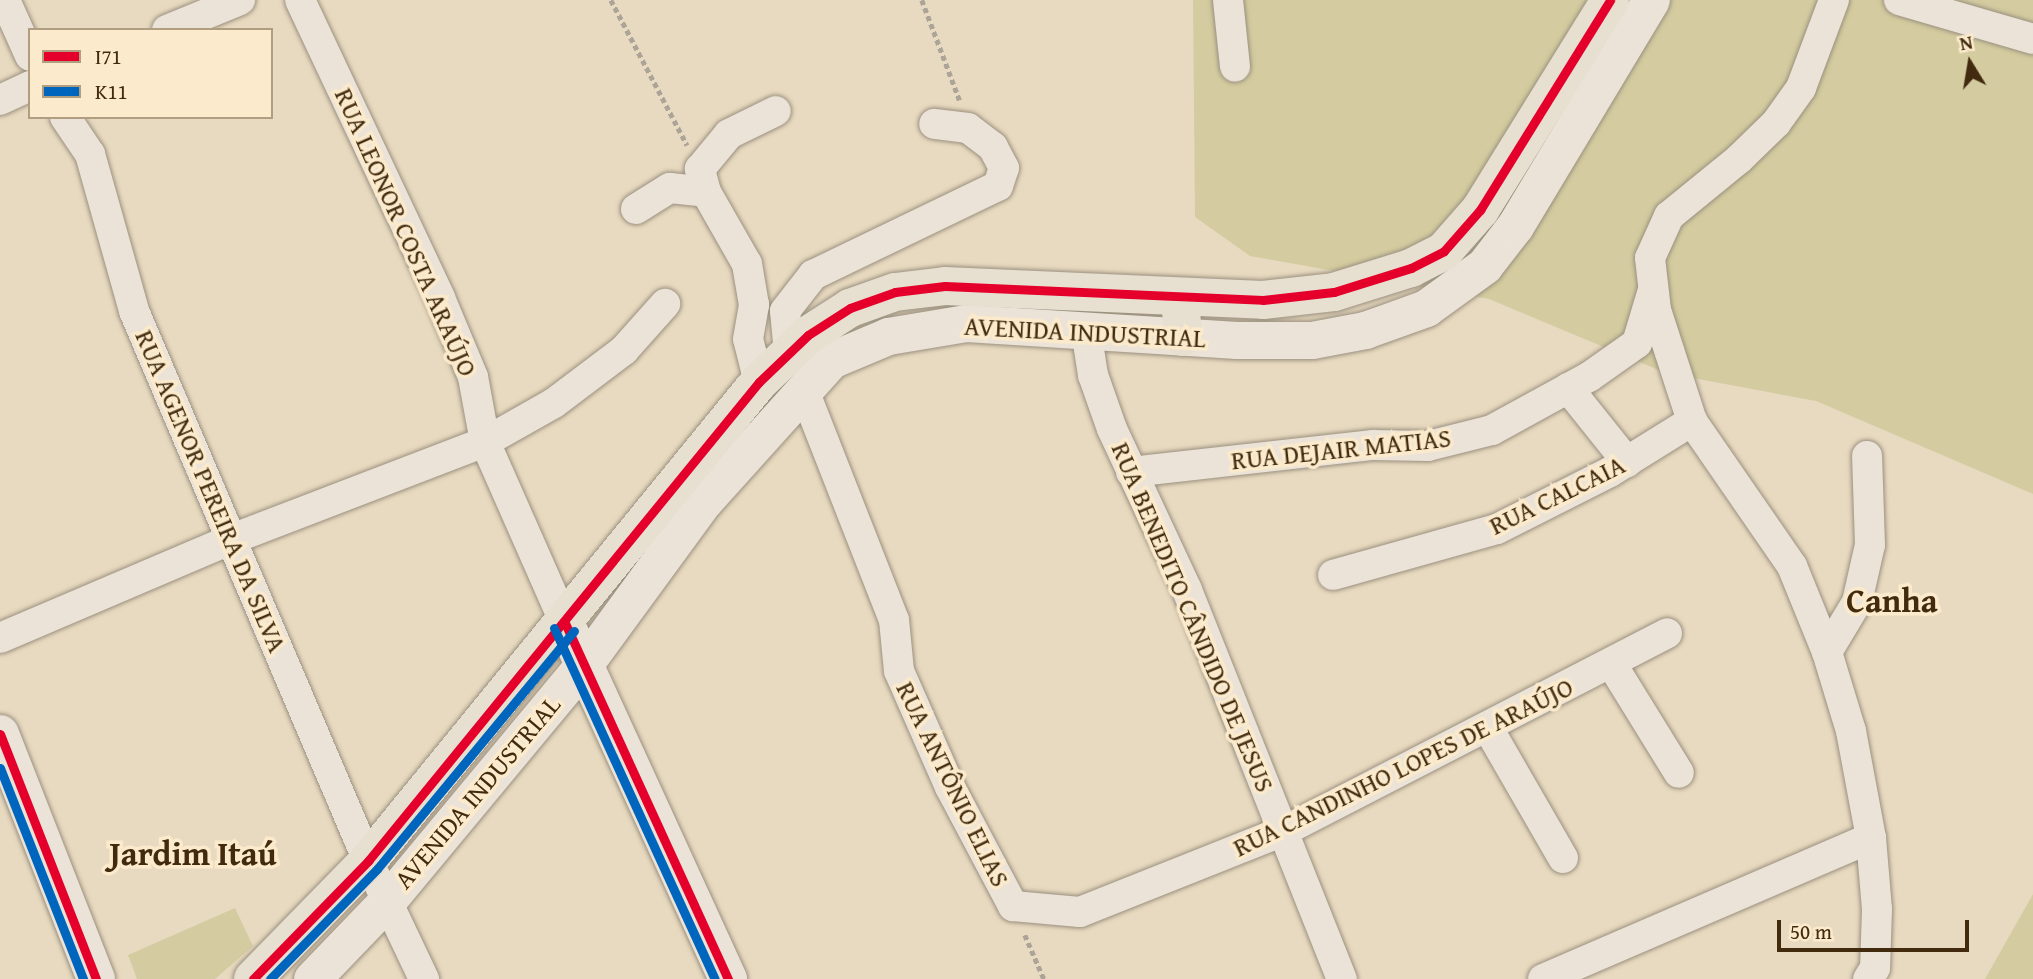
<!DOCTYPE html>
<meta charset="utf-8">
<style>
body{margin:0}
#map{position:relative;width:2033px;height:979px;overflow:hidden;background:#e8dac0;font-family:"Gentium Book Plus",serif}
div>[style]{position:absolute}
.green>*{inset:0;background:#d4cca0}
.path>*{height:4.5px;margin-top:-2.25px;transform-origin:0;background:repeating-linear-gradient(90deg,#aca496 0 5px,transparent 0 8.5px)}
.roads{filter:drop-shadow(0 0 2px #9b907f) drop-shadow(0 0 2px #9b907f)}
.minor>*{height:30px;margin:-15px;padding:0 15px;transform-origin:15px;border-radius:15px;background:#ebe3d7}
.tertiary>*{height:37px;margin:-18.5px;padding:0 18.5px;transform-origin:18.5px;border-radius:18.5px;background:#ebe3d7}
.secondary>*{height:38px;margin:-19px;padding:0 19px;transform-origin:19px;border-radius:19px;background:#ebe3d7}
.primary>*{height:38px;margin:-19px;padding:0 19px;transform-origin:19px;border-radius:19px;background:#e7dfd0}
.bus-1>*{height:9px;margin:-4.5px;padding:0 4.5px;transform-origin:4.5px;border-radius:4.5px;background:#e4002b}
.bus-2>*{height:9px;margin:-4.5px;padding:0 4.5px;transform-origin:4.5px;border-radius:4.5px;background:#0065bd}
span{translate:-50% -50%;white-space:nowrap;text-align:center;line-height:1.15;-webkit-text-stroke:7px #fbeacb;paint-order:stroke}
.street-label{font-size:26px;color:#412a0e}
.district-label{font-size:33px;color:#412a0e;font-weight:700}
.legend{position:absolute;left:28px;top:28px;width:245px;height:91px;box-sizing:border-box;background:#fbeacb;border:2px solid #b19d7f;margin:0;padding:9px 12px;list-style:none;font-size:21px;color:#412a0e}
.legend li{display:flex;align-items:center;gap:14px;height:35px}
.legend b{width:35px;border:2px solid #b19d7f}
.north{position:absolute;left:1935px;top:28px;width:70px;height:70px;-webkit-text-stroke:5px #fbeacb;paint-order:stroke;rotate:349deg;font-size:19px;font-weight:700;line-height:28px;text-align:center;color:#412a0e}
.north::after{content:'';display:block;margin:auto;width:24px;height:32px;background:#412a0e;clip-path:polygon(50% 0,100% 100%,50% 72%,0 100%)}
.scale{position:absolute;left:1777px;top:920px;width:192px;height:32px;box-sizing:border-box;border:4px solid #412a0e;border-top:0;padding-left:9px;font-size:21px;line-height:24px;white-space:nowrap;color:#412a0e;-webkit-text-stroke:5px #fbeacb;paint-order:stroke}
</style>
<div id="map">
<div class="green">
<i style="clip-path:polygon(1193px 0,2033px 0,2033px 494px,1816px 401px,1666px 373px,1489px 299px,1250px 256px,1195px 217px)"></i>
<i style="clip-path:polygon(2033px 894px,2033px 979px,1985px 979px)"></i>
<i style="clip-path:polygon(235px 908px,253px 946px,215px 979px,137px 979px,128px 955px)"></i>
</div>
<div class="path">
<i style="left:611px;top:0;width:164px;rotate:62.3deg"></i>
<i style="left:922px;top:0;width:108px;rotate:69.4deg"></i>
<i style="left:1025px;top:935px;width:48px;rotate:66.6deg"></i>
</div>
<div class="roads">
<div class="minor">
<i style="left:5px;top:0;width:61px;rotate:65.9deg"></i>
<i style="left:300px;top:0;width:329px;rotate:64.8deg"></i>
<i style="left:440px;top:298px;width:86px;rotate:67.3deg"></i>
<i style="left:473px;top:377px;width:66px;rotate:79.5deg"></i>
<i style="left:485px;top:442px;width:198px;rotate:66.2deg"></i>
<i style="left:1228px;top:0;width:67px;rotate:84deg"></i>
<i style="left:1834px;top:0;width:94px;rotate:110.6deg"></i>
<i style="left:1801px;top:88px;width:43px;rotate:125.5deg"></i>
<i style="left:1776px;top:123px;width:52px;rotate:135.8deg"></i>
<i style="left:1739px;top:159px;width:90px;rotate:140.8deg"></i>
<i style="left:1669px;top:216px;width:46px;rotate:114.3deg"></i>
<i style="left:1650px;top:258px;width:52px;rotate:83.4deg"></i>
<i style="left:1656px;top:310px;width:117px;rotate:72deg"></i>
<i style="left:1692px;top:421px;width:176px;rotate:55.4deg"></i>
<i style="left:1792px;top:566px;width:93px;rotate:67.9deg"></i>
<i style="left:1827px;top:652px;width:83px;rotate:73.1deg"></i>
<i style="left:1851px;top:731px;width:109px;rotate:79.4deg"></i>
<i style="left:1871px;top:838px;width:71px;rotate:85.2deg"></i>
<i style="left:1877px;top:909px;width:59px;rotate:91.9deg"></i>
<i style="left:1875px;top:968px;width:13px;rotate:122deg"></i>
<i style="left:1899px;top:0;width:140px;rotate:16.2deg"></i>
<i style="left:167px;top:30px;width:79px;rotate:-22.3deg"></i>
<i style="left:0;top:100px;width:33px;rotate:-25deg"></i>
<i style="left:65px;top:117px;width:45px;rotate:56deg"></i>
<i style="left:90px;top:154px;width:163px;rotate:74.3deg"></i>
<i style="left:134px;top:311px;width:598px;rotate:66.95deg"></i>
<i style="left:368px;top:861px;width:131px;rotate:64.6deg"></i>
<i style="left:636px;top:209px;width:40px;rotate:-32deg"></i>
<i style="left:670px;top:188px;width:36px;rotate:6deg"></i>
<i style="left:1086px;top:330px;width:46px;rotate:81.2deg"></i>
<i style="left:1093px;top:375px;width:57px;rotate:70.6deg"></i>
<i style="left:1112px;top:429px;width:178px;rotate:65deg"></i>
<i style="left:1187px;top:590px;width:419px;rotate:68.3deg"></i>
<i style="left:789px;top:353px;width:42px;rotate:-95.4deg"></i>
<i style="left:785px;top:311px;width:46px;rotate:-52.1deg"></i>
<i style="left:813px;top:275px;width:205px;rotate:-25.7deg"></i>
<i style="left:998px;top:186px;width:19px;rotate:-72deg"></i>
<i style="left:1004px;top:168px;width:24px;rotate:-118deg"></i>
<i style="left:993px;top:147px;width:31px;rotate:-143deg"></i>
<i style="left:968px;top:128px;width:34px;rotate:-173deg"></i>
<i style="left:759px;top:382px;width:44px;rotate:-104.3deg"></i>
<i style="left:748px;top:339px;width:35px;rotate:-80deg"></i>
<i style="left:754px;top:305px;width:42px;rotate:-99.7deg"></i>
<i style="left:747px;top:264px;width:83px;rotate:-119.7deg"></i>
<i style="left:706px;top:192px;width:24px;rotate:-105deg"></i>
<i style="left:700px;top:169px;width:45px;rotate:-50.4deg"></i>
<i style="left:729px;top:134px;width:52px;rotate:-26.1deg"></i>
<i style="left:803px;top:388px;width:249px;rotate:68.6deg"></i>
<i style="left:894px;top:620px;width:51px;rotate:84.4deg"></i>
<i style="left:899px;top:671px;width:127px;rotate:66.3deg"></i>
<i style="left:950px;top:787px;width:135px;rotate:62.1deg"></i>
<i style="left:1013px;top:906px;width:67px;rotate:5.1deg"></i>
<i style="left:1080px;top:912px;width:219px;rotate:-21.7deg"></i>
<i style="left:1284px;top:831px;width:431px;rotate:-27.3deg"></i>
<i style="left:1568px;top:388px;width:95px;rotate:51.4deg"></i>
<i style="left:1131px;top:472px;width:244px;rotate:-6.4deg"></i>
<i style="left:1373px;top:445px;width:55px;rotate:1deg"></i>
<i style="left:1428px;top:446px;width:66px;rotate:-14deg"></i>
<i style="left:1492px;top:430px;width:111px;rotate:-28.7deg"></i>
<i style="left:1589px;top:377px;width:59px;rotate:-35.3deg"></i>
<i style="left:1637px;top:343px;width:52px;rotate:-73.3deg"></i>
<i style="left:1333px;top:575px;width:170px;rotate:-15.7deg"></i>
<i style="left:1497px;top:529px;width:127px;rotate:-26.8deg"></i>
<i style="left:1610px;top:472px;width:97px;rotate:-31.9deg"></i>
<i style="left:0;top:638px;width:252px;rotate:-23.1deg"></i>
<i style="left:232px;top:539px;width:271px;rotate:-21deg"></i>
<i style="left:485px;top:442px;width:79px;rotate:-29.5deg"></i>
<i style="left:554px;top:403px;width:88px;rotate:-37.1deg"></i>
<i style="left:624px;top:350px;width:62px;rotate:-48.3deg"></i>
<i style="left:1827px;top:652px;width:58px;rotate:-59deg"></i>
<i style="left:1857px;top:602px;width:58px;rotate:-77.2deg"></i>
<i style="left:1870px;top:545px;width:89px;rotate:-91.9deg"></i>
<i style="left:1611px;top:663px;width:129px;rotate:58.3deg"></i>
<i style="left:1488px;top:728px;width:150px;rotate:60deg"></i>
<i style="left:1543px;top:979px;width:357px;rotate:-23.3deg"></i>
</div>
<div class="tertiary">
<i style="left:312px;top:979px;width:111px;rotate:-46.1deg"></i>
<i style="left:389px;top:899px;width:308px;rotate:-50.3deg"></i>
<i style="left:586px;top:662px;width:200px;rotate:-53.8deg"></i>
<i style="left:704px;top:501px;width:190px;rotate:-48deg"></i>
<i style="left:831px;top:360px;width:62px;rotate:-22.8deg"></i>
<i style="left:888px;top:336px;width:79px;rotate:-9.5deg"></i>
<i style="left:966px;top:323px;width:271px;rotate:3.6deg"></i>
<i style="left:1236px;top:340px;width:76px"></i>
<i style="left:1312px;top:340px;width:54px;rotate:-10.7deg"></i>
<i style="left:1365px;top:330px;width:65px;rotate:-19.8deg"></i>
<i style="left:1426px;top:308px;width:72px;rotate:-35.9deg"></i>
<i style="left:1484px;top:266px;width:51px;rotate:-52.2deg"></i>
<i style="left:1515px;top:226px;width:264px;rotate:-59deg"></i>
</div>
<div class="secondary">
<i style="left:565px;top:623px;width:392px;rotate:65.4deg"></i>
<i style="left:0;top:734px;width:263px;rotate:68.6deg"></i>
</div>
<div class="primary">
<i style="left:1180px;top:297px;width:40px;rotate:85.7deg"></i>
<i style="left:253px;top:979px;width:165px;rotate:-45.7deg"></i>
<i style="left:368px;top:861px;width:618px;rotate:-50.78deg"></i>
<i style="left:759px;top:382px;width:68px;rotate:-43.8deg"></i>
<i style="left:808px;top:335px;width:50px;rotate:-32.7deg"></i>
<i style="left:850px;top:308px;width:48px;rotate:-19.6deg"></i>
<i style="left:895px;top:292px;width:50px;rotate:-6.8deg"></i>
<i style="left:945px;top:286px;width:318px;rotate:2.5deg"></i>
<i style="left:1263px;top:300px;width:71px;rotate:-6.4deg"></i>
<i style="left:1334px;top:292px;width:81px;rotate:-17.3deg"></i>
<i style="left:1411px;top:268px;width:37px;rotate:-27deg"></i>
<i style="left:1444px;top:251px;width:55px;rotate:-48.7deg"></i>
<i style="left:1480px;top:210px;width:247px;rotate:-58.2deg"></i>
</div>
</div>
<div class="bus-1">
<i style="left:565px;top:623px;width:392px;rotate:65.4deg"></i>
<i style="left:0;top:734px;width:263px;rotate:68.6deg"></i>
<i style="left:253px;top:979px;width:165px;rotate:-45.7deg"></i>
<i style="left:368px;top:861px;width:618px;rotate:-50.78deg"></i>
<i style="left:759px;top:382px;width:68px;rotate:-43.8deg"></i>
<i style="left:808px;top:335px;width:50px;rotate:-32.7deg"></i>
<i style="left:850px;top:308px;width:48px;rotate:-19.6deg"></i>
<i style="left:895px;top:292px;width:50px;rotate:-6.8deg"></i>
<i style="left:945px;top:286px;width:318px;rotate:2.5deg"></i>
<i style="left:1263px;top:300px;width:71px;rotate:-6.4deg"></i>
<i style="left:1334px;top:292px;width:81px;rotate:-17.3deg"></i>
<i style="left:1411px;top:268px;width:37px;rotate:-27deg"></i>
<i style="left:1444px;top:251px;width:55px;rotate:-48.7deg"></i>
<i style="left:1480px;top:210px;width:247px;rotate:-58.2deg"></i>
</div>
<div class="bus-2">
<i style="left:554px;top:628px;width:386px;rotate:65.4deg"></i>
<i style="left:0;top:768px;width:227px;rotate:68.5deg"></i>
<i style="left:270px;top:979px;width:153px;rotate:-45.8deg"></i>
<i style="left:377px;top:869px;width:309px;rotate:-50.4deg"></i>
</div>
<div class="street-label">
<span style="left:406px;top:232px;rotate:66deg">RUA LEONOR COSTA ARAÚJO</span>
<span style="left:1085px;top:332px;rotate:3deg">AVENIDA INDUSTRIAL</span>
<span style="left:1341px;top:449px;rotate:-6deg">RUA DEJAIR MATIAS</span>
<span style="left:211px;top:491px;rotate:67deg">RUA AGENOR PEREIRA DA SILVA</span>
<span style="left:1557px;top:495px;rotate:-26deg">RUA CALCAIA</span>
<span style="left:1193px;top:617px;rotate:67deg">RUA BENEDITO CÂNDIDO DE JESUS</span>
<span style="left:1403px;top:767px;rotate:-26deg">RUA CANDINHO LOPES DE ARAÚJO</span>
<span style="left:953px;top:784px;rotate:64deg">RUA ANTÔNIO ELIAS</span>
<span style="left:477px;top:792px;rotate:-50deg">AVENIDA INDUSTRIAL</span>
</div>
<div class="district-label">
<span style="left:1892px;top:601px">Canha</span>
<span style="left:193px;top:854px">Jardim Itaú</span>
</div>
<ul class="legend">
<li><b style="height:9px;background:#e4002b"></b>I71</li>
<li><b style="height:9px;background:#0065bd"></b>K11</li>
</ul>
<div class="north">N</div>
<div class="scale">50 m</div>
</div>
